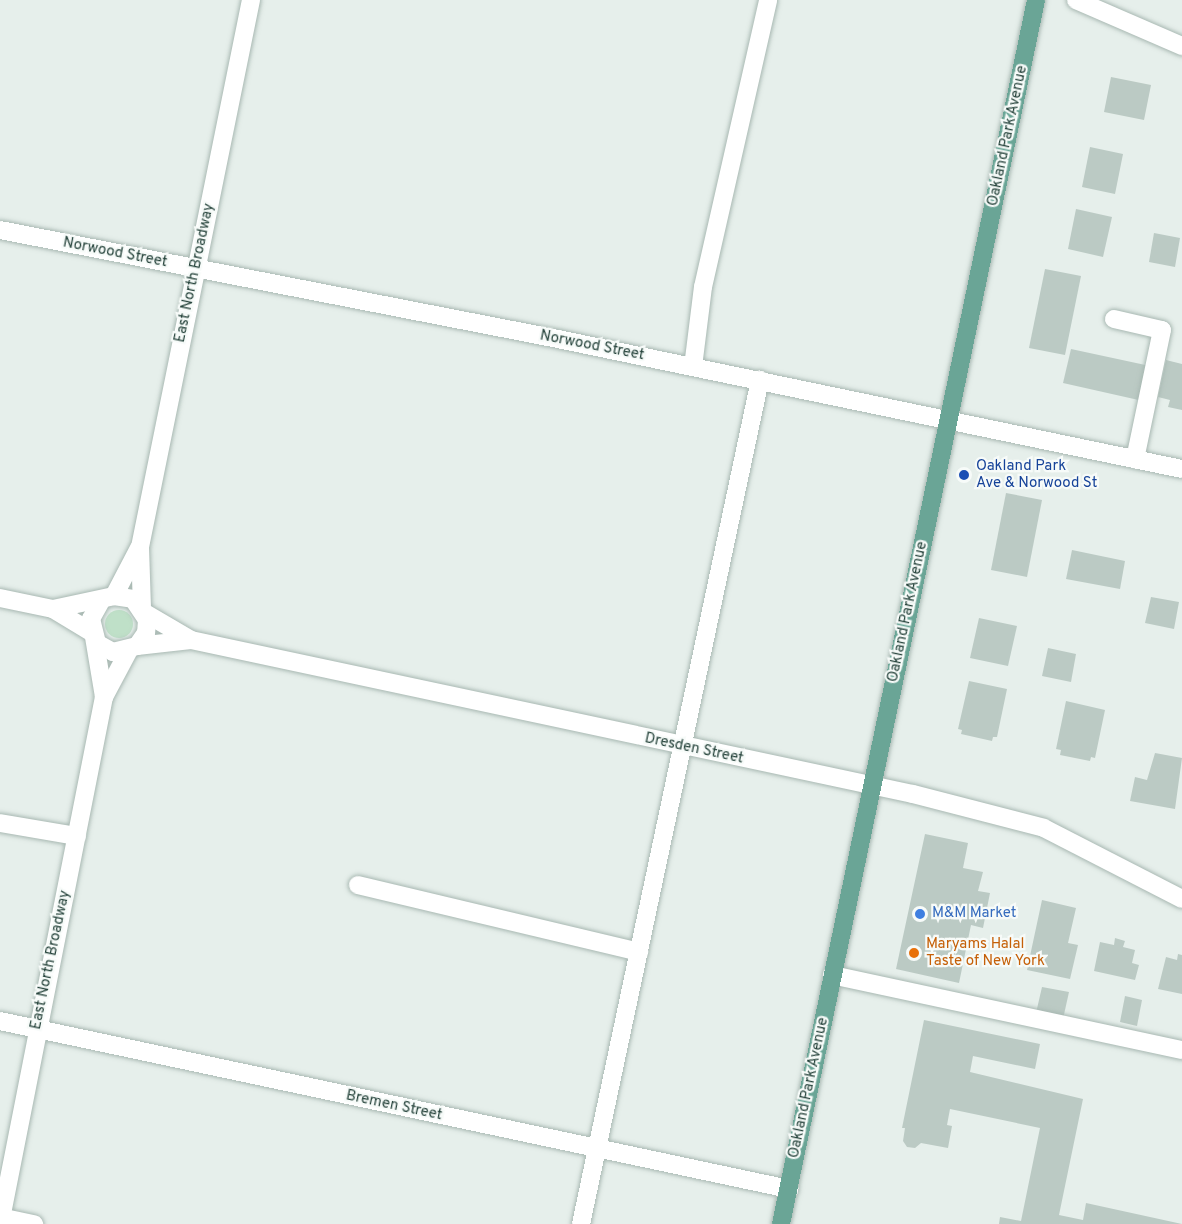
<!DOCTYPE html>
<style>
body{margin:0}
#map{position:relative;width:1182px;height:1224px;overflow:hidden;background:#e6efeb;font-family:Overpass,sans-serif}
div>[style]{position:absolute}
.green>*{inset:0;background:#bfe0c8}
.round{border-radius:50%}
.building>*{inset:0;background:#bbcac4}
.roads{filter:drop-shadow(0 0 2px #a8b8b2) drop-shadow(0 0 2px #a8b8b2)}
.minor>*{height:18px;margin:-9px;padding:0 9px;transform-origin:9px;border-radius:9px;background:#fff}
.major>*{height:18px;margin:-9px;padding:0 9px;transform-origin:9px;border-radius:9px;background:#6aa596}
.dots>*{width:16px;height:16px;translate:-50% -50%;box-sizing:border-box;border:3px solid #f7fbf9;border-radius:50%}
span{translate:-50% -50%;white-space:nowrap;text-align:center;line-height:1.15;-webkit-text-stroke:4.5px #f7fbf9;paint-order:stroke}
.street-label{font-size:15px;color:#24423a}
.transit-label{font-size:15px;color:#164399}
.left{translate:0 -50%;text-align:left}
.shop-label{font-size:15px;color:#366cbe}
.food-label{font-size:15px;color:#c56008}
</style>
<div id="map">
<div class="green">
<i class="round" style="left:105px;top:610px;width:28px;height:28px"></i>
</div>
<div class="building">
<i style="clip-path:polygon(1111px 77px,1151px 85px,1144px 120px,1104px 112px)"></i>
<i style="clip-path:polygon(1090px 147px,1123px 154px,1115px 194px,1082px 187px)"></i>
<i style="clip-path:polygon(1076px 209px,1112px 217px,1103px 257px,1068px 249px)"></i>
<i style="clip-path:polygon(1154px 233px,1180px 238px,1175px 267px,1149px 262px)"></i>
<i style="clip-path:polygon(1045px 269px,1081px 276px,1065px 355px,1029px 348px)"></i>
<i style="clip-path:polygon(1071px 349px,1150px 366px,1143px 401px,1063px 383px)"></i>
<i style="clip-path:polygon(1166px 360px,1182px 364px,1182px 410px,1168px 407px,1170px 400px,1158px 397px)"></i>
<i style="clip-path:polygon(1006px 493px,1042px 500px,1027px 577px,991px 570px)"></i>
<i style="clip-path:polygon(1072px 550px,1125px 561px,1120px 589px,1066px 579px)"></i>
<i style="clip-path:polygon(1151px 597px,1179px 602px,1174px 629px,1145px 623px)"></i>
<i style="clip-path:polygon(979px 618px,1017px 626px,1008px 666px,970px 658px)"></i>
<i style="clip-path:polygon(1048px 648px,1076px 654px,1071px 682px,1042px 676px)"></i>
<i style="clip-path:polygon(969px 681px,1007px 689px,997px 737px,993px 737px,992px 741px,961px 734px,962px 730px,958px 729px)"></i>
<i style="clip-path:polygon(1066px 701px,1105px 710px,1095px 758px,1091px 757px,1090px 761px,1060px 755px,1061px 750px,1056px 749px)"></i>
<i style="clip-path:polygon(1155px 753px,1182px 758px,1175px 809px,1130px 801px,1135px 777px,1147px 780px)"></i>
<i style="clip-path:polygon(925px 834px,968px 843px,963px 868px,983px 872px,978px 891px,990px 893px,983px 928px,971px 925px,959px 983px,896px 969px)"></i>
<i style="clip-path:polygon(1042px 900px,1076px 908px,1068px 943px,1078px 945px,1070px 979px,1027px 970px)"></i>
<i style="clip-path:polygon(1115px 938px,1125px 941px,1123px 947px,1135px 950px,1132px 963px,1139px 965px,1135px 980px,1094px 971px,1100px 942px,1114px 945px)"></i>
<i style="clip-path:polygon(1178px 954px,1182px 955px,1182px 994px,1158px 989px,1166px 957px,1177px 960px)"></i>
<i style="clip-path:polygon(1042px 987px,1069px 992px,1063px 1019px,1036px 1013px)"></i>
<i style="clip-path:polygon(1125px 996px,1142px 1000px,1137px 1026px,1120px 1022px)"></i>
<i style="clip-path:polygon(924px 1020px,1040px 1044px,1035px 1069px,973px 1056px,970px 1072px,1083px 1099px,1059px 1215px,1083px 1220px,1086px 1203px,1182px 1224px,999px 1224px,1000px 1217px,1021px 1221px,1040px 1128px,950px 1109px,947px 1125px,952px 1126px,948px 1148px,921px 1143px,915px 1148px,907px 1147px,903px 1141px,905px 1128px,902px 1128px)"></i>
</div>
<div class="roads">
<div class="minor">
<i style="left:1076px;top:0;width:116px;rotate:23.5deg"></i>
<i style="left:0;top:230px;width:569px;rotate:11.05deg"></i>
<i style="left:558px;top:339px;width:637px;rotate:11.77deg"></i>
<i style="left:1114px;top:319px;width:49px;rotate:12.9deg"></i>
<i style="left:1162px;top:330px;width:132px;rotate:101.8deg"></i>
<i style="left:693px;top:367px;width:81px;rotate:-82.9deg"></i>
<i style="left:703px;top:287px;width:294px;rotate:-77.2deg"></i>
<i style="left:114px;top:596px;width:54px;rotate:-62.5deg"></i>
<i style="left:0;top:598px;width:54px;rotate:11.7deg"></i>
<i style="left:53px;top:609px;width:44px;rotate:31.2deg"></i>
<i style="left:142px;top:608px;width:61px;rotate:-91.9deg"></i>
<i style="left:140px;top:547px;width:558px;rotate:-78.53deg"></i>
<i style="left:53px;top:609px;width:62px;rotate:-12deg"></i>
<i style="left:114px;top:596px;width:19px;rotate:9deg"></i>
<i style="left:133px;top:599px;width:25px;rotate:56deg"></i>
<i style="left:147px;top:620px;width:13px;rotate:94deg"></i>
<i style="left:146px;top:633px;width:16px;rotate:125deg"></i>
<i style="left:137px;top:646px;width:25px;rotate:166deg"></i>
<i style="left:113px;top:652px;width:18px;rotate:-151deg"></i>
<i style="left:97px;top:643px;width:25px;rotate:-104deg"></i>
<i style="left:91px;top:619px;width:21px;rotate:-61deg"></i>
<i style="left:145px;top:613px;width:53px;rotate:30.4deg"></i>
<i style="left:191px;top:640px;width:738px;rotate:12.04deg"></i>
<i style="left:913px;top:794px;width:135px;rotate:14.5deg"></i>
<i style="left:1044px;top:828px;width:155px;rotate:27.2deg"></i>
<i style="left:94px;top:637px;width:61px;rotate:80.5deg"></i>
<i style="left:137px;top:646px;width:54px;rotate:-6.3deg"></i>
<i style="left:0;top:823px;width:78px;rotate:9.6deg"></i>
<i style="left:358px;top:885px;width:289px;rotate:13.4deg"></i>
<i style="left:832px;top:975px;width:358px;rotate:12.1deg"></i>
<i style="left:0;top:1021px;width:807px;rotate:12.02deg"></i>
<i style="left:0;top:1217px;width:35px;rotate:12deg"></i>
<i style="left:0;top:1224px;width:537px;rotate:-78.84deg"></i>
<i style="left:104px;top:697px;width:53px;rotate:-62deg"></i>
<i style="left:581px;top:1224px;width:863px;rotate:-78.03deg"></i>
</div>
<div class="major">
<i style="left:781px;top:1224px;width:1250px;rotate:-78.23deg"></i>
</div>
</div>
<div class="dots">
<i style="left:964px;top:475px;background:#1a4fb4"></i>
<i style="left:920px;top:914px;background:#3f7fe0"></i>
<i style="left:914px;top:953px;background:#e8710a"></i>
</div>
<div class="street-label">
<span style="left:1008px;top:136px;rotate:-78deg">Oakland Park Avenue</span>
<span style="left:115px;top:253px;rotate:11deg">Norwood Street</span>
<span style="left:195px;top:273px;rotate:-78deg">East North Broadway</span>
<span style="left:592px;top:346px;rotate:11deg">Norwood Street</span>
<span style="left:908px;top:612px;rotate:-78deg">Oakland Park Avenue</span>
<span style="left:694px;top:749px;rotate:12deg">Dresden Street</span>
<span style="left:51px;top:960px;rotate:-78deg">East North Broadway</span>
<span style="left:809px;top:1088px;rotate:-78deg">Oakland Park Avenue</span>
<span style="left:394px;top:1106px;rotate:12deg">Bremen Street</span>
</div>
<div class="transit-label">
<span class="left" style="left:976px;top:475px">Oakland Park<br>Ave &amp; Norwood St</span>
</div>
<div class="shop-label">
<span class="left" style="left:932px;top:914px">M&amp;M Market</span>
</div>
<div class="food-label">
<span class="left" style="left:926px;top:953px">Maryams Halal<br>Taste of New York</span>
</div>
</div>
